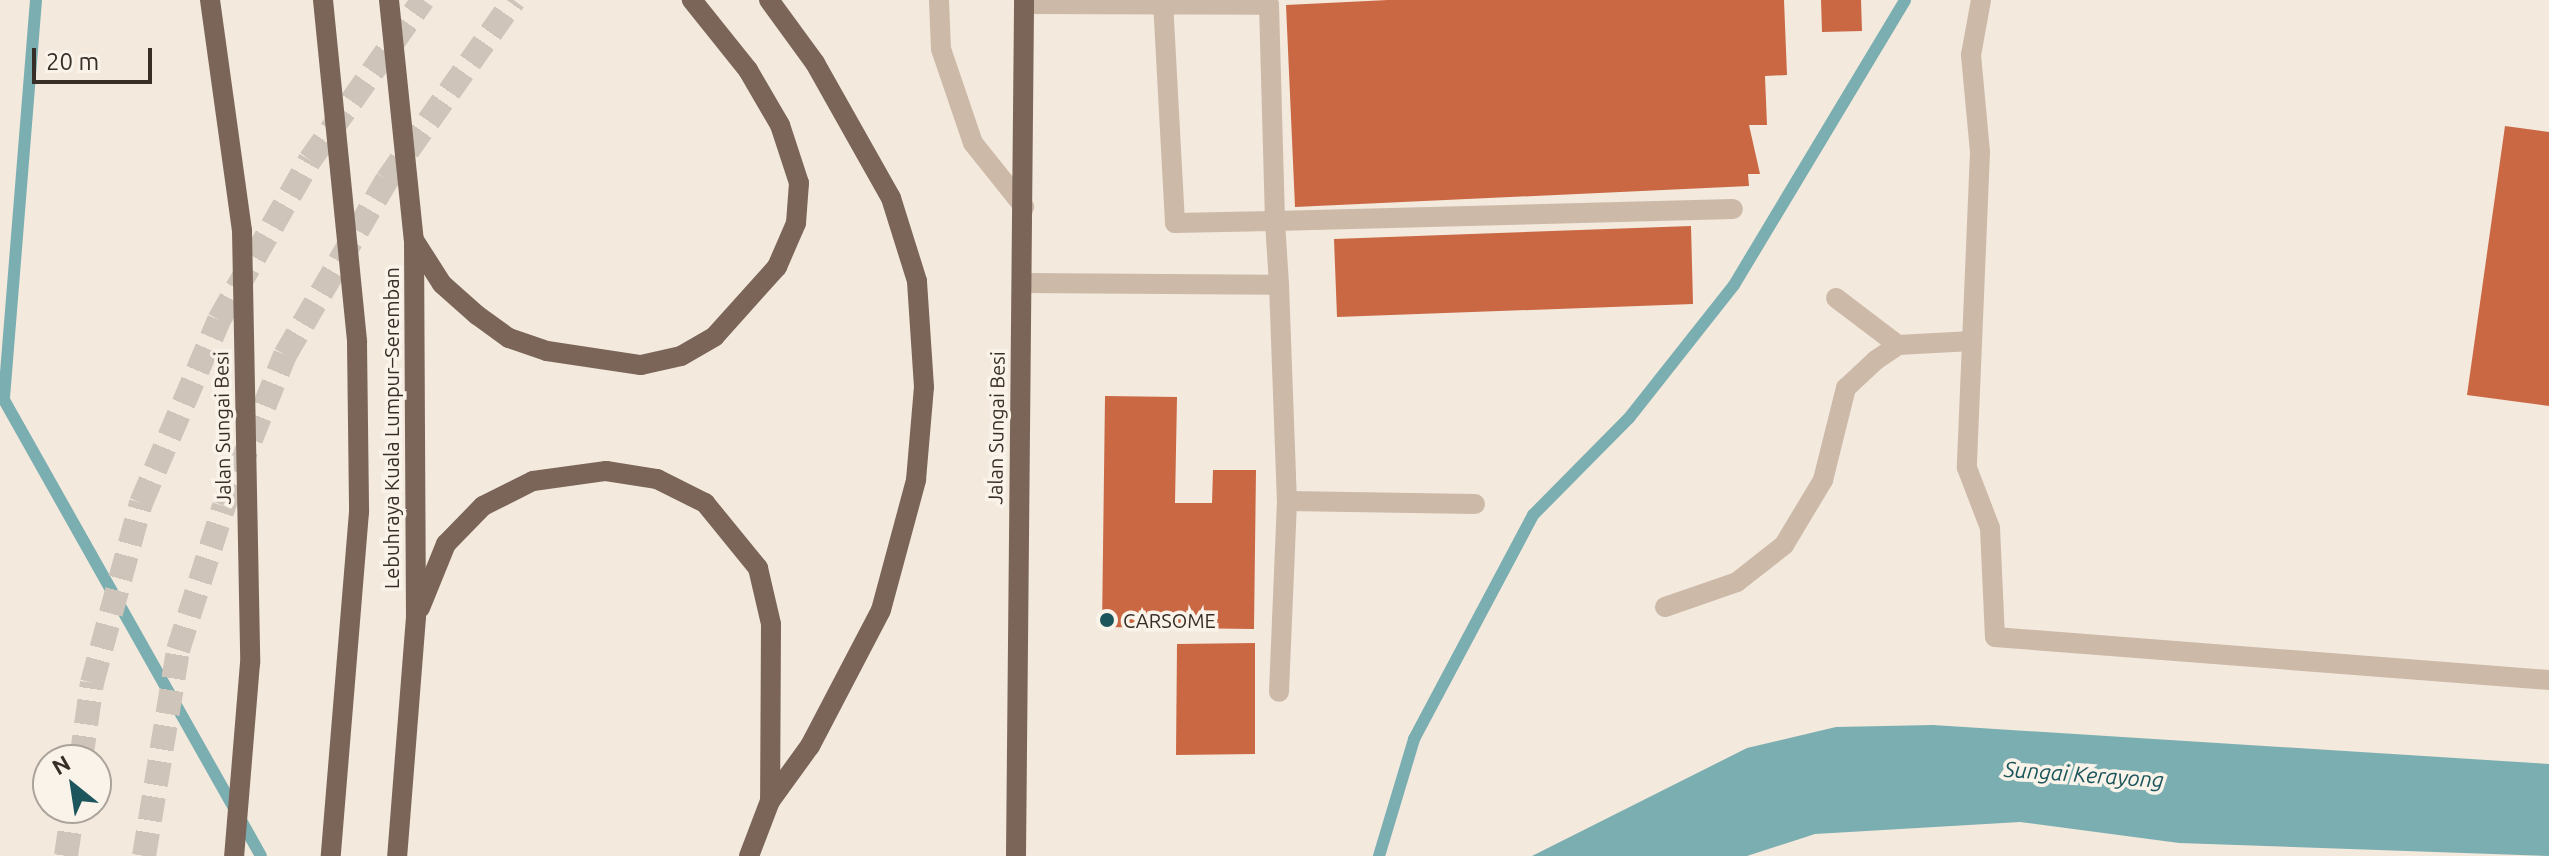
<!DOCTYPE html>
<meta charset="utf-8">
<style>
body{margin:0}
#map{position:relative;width:2549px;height:856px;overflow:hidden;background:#f3e9dd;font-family:Ubuntu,sans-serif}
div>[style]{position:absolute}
.water>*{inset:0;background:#7baeb1}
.stream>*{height:12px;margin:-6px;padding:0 6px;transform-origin:6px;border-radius:6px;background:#7baeb1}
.building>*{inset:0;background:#ca6844}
.highway-tunnel>*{height:24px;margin-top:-12px;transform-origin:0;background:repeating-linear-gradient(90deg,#cec4b9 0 24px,transparent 0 36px)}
.minor>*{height:20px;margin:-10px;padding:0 10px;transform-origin:10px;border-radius:10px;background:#ccb9a8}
.major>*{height:20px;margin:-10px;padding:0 10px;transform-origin:10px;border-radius:10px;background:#7b6559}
.dots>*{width:22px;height:22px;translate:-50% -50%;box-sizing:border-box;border:4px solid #faf3ea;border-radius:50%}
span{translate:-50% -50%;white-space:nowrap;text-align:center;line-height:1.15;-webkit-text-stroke:7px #faf3ea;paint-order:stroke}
.street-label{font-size:20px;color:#382e28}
.poi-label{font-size:20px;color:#382e28}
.left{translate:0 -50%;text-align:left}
.water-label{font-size:22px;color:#1c565c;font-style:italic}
.north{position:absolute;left:32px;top:744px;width:80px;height:80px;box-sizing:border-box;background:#faf3ea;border:2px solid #aca49c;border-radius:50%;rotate:330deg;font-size:22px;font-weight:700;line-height:32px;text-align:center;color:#382e28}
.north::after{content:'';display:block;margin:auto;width:28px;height:36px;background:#1c565c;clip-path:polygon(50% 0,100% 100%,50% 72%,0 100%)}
.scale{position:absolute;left:32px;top:48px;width:120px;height:36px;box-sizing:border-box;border:4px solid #382e28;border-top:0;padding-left:10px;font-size:24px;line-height:28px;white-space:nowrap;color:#382e28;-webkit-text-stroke:6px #faf3ea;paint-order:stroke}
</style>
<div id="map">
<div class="water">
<i style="clip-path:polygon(1933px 725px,2549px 764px,2549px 856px,2179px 843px,2020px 822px,1815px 834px,1747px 856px,1532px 856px,1747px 748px,1836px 727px)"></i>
</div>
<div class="stream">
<i style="left:36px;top:0;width:401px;rotate:94.6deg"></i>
<i style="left:4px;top:400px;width:523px;rotate:60.59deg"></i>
<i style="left:1379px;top:856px;width:122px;rotate:-73.3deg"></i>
<i style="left:1414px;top:739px;width:254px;rotate:-62deg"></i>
<i style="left:1533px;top:515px;width:136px;rotate:-45.3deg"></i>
<i style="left:1629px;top:418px;width:169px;rotate:-51.7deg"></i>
<i style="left:1734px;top:285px;width:332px;rotate:-59deg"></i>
</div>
<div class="building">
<i style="clip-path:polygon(1388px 0,1784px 0,1787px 75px,1765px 76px,1767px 125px,1749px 125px,1760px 174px,1748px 174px,1749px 186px,1295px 207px,1286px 5px)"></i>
<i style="clip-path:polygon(1821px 0,1861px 0,1862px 31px,1822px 32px)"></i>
<i style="clip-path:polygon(2505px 126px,2549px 132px,2549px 406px,2467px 395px)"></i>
<i style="clip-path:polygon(1691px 226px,1693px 304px,1337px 317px,1334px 239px)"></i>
<i style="clip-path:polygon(1105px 396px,1177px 397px,1175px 503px,1212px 503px,1213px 470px,1256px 470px,1254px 629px,1102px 627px)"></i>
<i style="clip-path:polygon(1255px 643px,1255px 754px,1176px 755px,1177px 644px)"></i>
</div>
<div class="highway-tunnel">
<i style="left:81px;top:760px;width:78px;rotate:-81.9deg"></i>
<i style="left:92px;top:683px;width:187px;rotate:-74.8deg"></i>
<i style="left:141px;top:503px;width:199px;rotate:-66.9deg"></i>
<i style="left:219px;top:320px;width:184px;rotate:-60.4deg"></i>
<i style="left:310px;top:160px;width:196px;rotate:-54.8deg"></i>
<i style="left:66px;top:856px;width:49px;rotate:-81.7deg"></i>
<i style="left:144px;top:856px;width:209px;rotate:-80.6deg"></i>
<i style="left:178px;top:650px;width:151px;rotate:-72.3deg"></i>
<i style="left:224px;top:506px;width:163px;rotate:-68deg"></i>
<i style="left:285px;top:355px;width:203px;rotate:-59.8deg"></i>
<i style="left:387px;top:180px;width:220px;rotate:-54.8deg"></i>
</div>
<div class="minor">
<i style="left:939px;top:0;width:49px;rotate:87.7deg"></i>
<i style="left:941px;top:49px;width:99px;rotate:71.2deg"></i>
<i style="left:973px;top:143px;width:82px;rotate:51.4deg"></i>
<i style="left:1981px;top:0;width:56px;rotate:100.3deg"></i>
<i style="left:1971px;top:55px;width:97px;rotate:84.7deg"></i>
<i style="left:1980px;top:152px;width:316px;rotate:92.4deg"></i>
<i style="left:1967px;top:468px;width:64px;rotate:69deg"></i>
<i style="left:1990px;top:528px;width:109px;rotate:87.4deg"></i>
<i style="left:1995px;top:637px;width:556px;rotate:4.44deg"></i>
<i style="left:1024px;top:4px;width:245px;rotate:0.2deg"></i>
<i style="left:1269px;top:5px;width:216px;rotate:88.4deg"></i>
<i style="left:1275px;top:221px;width:100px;rotate:178.9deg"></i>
<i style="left:1175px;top:223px;width:219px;rotate:-93.1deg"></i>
<i style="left:1022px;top:283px;width:257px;rotate:0.4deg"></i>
<i style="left:1279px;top:285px;width:216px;rotate:87.9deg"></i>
<i style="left:1287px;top:501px;width:191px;rotate:92.4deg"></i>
<i style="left:1279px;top:285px;width:64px;rotate:-93.6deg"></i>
<i style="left:1275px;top:221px;width:458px;rotate:-1.5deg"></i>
<i style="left:1836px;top:298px;width:78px;rotate:37.2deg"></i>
<i style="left:1287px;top:501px;width:188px;rotate:0.9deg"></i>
<i style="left:1665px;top:607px;width:76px;rotate:-19.1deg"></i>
<i style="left:1737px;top:582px;width:60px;rotate:-38.2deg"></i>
<i style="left:1784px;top:545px;width:76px;rotate:-59deg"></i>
<i style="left:1823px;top:480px;width:95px;rotate:-76deg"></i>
<i style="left:1846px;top:388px;width:41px;rotate:-43deg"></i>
<i style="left:1876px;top:360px;width:27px;rotate:-34deg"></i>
<i style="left:1898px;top:345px;width:74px;rotate:-3.1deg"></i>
</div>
<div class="major">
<i style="left:210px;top:0;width:233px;rotate:82.1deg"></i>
<i style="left:242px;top:231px;width:432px;rotate:88.9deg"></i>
<i style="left:250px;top:663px;width:194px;rotate:94.7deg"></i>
<i style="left:323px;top:0;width:344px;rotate:84.3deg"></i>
<i style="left:357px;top:342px;width:170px;rotate:89.3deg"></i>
<i style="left:359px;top:512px;width:345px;rotate:94.7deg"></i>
<i style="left:389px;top:0;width:241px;rotate:84.1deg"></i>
<i style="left:414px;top:240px;width:377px;rotate:89.7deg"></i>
<i style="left:416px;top:617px;width:240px;rotate:94.5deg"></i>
<i style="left:414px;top:240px;width:52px;rotate:57.5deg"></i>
<i style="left:442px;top:284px;width:47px;rotate:41.5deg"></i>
<i style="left:477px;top:315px;width:39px;rotate:36deg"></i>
<i style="left:509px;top:338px;width:40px;rotate:18.9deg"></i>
<i style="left:547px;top:351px;width:95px;rotate:8.5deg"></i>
<i style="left:641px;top:365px;width:41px;rotate:-12.7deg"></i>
<i style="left:681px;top:356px;width:39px;rotate:-30deg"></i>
<i style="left:715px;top:336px;width:93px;rotate:-48.1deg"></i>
<i style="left:777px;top:267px;width:48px;rotate:-66.6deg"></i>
<i style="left:796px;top:223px;width:40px;rotate:-85.7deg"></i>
<i style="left:799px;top:183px;width:61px;rotate:-108.1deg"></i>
<i style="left:780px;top:125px;width:64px;rotate:-120.2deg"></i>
<i style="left:748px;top:70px;width:90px;rotate:-128.7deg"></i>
<i style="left:420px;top:608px;width:69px;rotate:-67.9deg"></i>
<i style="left:446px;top:544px;width:53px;rotate:-45.8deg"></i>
<i style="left:483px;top:506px;width:56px;rotate:-26.6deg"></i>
<i style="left:533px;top:481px;width:74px;rotate:-7.8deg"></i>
<i style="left:606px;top:471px;width:52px;rotate:8.9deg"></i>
<i style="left:657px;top:479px;width:54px;rotate:26.6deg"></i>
<i style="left:705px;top:503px;width:84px;rotate:50.8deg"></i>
<i style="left:758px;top:568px;width:57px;rotate:76.9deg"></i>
<i style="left:771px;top:624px;width:177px;rotate:90.3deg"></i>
<i style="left:749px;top:856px;width:59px;rotate:-69.1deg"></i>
<i style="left:770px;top:801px;width:68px;rotate:-54deg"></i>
<i style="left:810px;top:746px;width:153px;rotate:-62.4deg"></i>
<i style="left:881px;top:610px;width:135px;rotate:-74.9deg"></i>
<i style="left:916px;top:480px;width:93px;rotate:-85.1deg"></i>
<i style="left:924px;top:387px;width:106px;rotate:-93.8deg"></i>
<i style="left:917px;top:281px;width:87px;rotate:-107.4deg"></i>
<i style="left:891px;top:198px;width:155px;rotate:-119.4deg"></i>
<i style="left:815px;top:63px;width:78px;rotate:-126.1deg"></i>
<i style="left:1016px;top:856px;width:856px;rotate:-89.46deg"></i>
</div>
<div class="dots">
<i style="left:1107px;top:620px;background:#1c565c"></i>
</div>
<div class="street-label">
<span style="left:222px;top:428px;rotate:-91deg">Jalan Sungai Besi</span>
<span style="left:391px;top:428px;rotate:-90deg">Lebuhraya Kuala Lumpur–Seremban</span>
<span style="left:996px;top:428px;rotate:-89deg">Jalan Sungai Besi</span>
</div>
<div class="poi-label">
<span class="left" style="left:1123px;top:620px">CARSOME</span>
</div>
<div class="water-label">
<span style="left:2084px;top:774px;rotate:4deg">Sungai Kerayong</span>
</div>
<div class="north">N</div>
<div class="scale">20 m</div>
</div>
